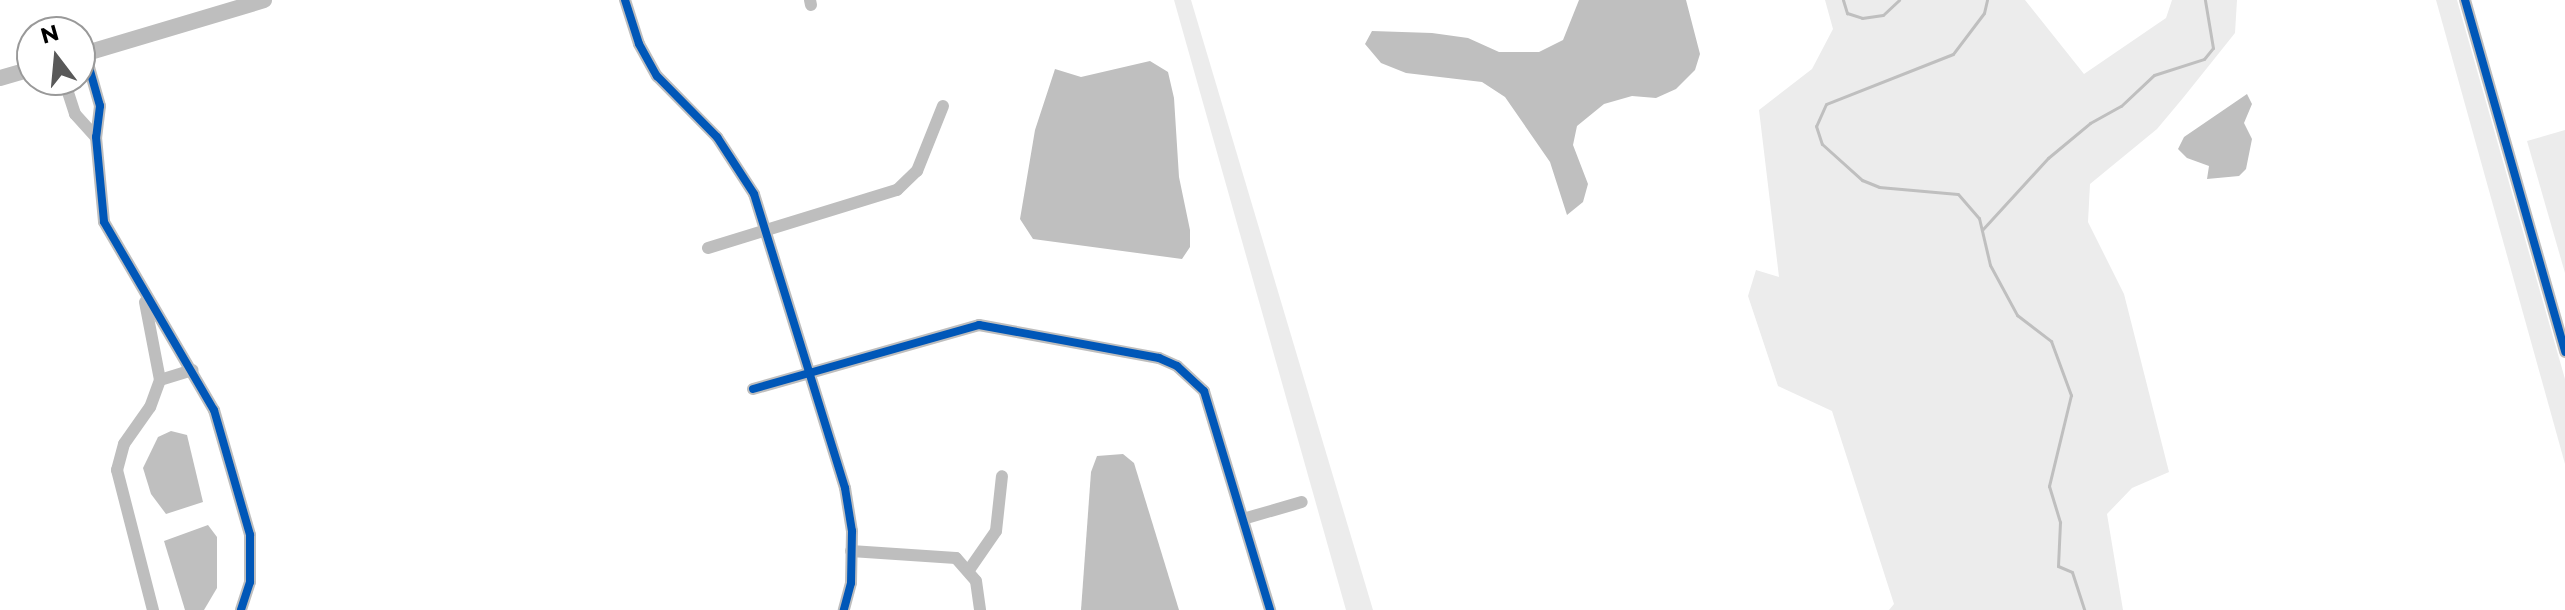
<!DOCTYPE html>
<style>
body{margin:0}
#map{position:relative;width:2565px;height:610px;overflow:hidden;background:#fff;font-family:Montserrat,sans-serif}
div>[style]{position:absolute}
.green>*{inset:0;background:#ececec}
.water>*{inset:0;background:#bfbfbf}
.stream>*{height:3px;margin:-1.5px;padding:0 1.5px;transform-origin:1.5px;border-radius:1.5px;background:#bfbfbf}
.minor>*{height:12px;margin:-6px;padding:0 6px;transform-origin:6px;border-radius:6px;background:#bebebe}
.tertiary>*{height:16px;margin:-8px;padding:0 8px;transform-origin:8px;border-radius:8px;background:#bebebe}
.cycleway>*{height:8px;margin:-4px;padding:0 4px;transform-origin:4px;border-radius:4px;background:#0057b8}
span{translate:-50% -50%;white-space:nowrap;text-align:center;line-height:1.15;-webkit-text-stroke:6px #fff;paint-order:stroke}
.north{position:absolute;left:16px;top:16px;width:80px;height:80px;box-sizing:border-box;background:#fff;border:2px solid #999;border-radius:50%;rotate:344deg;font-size:22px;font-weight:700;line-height:32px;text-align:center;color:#000}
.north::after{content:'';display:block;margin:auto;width:28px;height:36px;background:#595959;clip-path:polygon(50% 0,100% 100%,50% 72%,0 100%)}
</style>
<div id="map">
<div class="green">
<i style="clip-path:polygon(1174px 0,1191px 0,1373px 610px,1346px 610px)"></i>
<i style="clip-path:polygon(1825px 0,2025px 0,2084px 74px,2166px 18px,2172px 0,2237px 0,2235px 33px,2183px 98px,2157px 129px,2090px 184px,2088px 222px,2124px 294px,2169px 472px,2132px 488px,2107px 514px,2123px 610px,1889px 610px,1894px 604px,1832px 411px,1778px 386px,1748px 296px,1756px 270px,1779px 277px,1759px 110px,1812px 69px,1833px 29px)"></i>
<i style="clip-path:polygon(2436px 0,2457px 0,2565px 379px,2565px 464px)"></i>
<i style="clip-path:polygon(2565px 130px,2565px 273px,2527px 141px)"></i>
</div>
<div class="water">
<i style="clip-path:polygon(1579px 0,1686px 0,1700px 54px,1695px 70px,1676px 89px,1656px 98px,1632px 96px,1604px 104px,1577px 126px,1573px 145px,1588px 184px,1583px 202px,1567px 215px,1550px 162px,1505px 97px,1482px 82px,1406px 73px,1381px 63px,1365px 44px,1372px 31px,1432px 33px,1468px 38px,1499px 52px,1539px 52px,1563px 40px)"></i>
<i style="clip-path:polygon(1150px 61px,1168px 72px,1174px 98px,1179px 177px,1190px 230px,1190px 247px,1182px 259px,1033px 239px,1020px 219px,1035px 130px,1055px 69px,1081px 77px)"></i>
<i style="clip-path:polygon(2247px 94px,2252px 104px,2244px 123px,2252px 139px,2246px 169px,2239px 176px,2207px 179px,2209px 166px,2187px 158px,2178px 149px,2184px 137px)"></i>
<i style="clip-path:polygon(171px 431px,187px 435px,203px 502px,166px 514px,151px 494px,143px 468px,158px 437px)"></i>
<i style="clip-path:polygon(1123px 454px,1134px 463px,1179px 610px,1081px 610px,1091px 472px,1097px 456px)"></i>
<i style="clip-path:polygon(208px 525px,217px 537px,217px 588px,204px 610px,185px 610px,164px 541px)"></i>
</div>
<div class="stream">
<i style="left:1843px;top:0;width:14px;rotate:73deg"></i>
<i style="left:1847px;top:13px;width:16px;rotate:18deg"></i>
<i style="left:1862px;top:18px;width:21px;rotate:-8deg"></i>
<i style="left:1883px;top:15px;width:22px;rotate:-43deg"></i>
<i style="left:1987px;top:0;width:13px;rotate:103deg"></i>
<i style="left:1984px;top:13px;width:51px;rotate:127.1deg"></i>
<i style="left:1953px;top:54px;width:136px;rotate:158.5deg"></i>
<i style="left:1826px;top:104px;width:24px;rotate:114deg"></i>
<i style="left:1816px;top:126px;width:19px;rotate:72deg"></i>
<i style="left:1822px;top:144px;width:54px;rotate:42deg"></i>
<i style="left:1862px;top:180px;width:18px;rotate:22deg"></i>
<i style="left:1879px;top:187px;width:79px;rotate:5.1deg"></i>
<i style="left:1958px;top:194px;width:32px;rotate:49deg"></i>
<i style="left:1979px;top:218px;width:48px;rotate:76.8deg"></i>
<i style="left:1990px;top:265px;width:57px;rotate:61.6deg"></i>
<i style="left:2017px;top:315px;width:43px;rotate:37.4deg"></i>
<i style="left:2051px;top:341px;width:58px;rotate:69.7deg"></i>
<i style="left:2071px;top:395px;width:94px;rotate:103.6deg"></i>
<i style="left:2049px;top:486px;width:38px;rotate:73deg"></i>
<i style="left:2060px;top:522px;width:44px;rotate:92.6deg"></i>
<i style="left:2058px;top:566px;width:15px;rotate:23deg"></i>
<i style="left:2072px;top:572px;width:40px;rotate:72deg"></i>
<i style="left:1982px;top:230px;width:98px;rotate:-47.5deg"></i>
<i style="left:2048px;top:158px;width:55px;rotate:-39.8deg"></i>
<i style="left:2090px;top:123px;width:35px;rotate:-29deg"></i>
<i style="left:2121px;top:106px;width:45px;rotate:-43.2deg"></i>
<i style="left:2154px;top:75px;width:52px;rotate:-17.7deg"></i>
<i style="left:2204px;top:59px;width:14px;rotate:-51deg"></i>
<i style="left:2213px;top:48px;width:49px;rotate:-99.5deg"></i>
</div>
<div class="minor">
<i style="left:625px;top:0;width:46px;rotate:72.3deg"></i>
<i style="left:639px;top:44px;width:37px;rotate:61deg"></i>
<i style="left:657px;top:76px;width:86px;rotate:45.5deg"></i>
<i style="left:717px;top:137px;width:68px;rotate:57deg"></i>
<i style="left:754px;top:194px;width:308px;rotate:72.8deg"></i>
<i style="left:845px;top:488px;width:44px;rotate:80.8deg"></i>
<i style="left:852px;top:531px;width:52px;rotate:91.1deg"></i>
<i style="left:851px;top:583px;width:28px;rotate:105deg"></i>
<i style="left:810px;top:0;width:5px;rotate:79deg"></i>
<i style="left:2465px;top:0;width:366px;rotate:74.1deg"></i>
<i style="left:85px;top:53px;width:55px;rotate:74.2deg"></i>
<i style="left:100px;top:106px;width:31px;rotate:97deg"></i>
<i style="left:96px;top:137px;width:85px;rotate:84.6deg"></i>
<i style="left:104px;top:222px;width:218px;rotate:59.7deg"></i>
<i style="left:214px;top:410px;width:130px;rotate:73.9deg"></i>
<i style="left:250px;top:535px;width:47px;rotate:90deg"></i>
<i style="left:250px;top:582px;width:29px;rotate:108deg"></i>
<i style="left:64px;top:80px;width:36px;rotate:72deg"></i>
<i style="left:75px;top:114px;width:31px;rotate:48deg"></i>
<i style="left:708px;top:248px;width:198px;rotate:-17.1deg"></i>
<i style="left:897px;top:190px;width:28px;rotate:-44deg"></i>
<i style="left:917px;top:171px;width:70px;rotate:-68.2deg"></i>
<i style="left:145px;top:302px;width:79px;rotate:79.1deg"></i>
<i style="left:160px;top:380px;width:29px;rotate:110deg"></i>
<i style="left:150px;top:407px;width:45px;rotate:125.1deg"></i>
<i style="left:124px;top:444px;width:27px;rotate:105deg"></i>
<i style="left:117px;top:470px;width:145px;rotate:75.6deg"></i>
<i style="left:160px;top:380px;width:34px;rotate:-17deg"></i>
<i style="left:753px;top:389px;width:235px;rotate:-15.8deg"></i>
<i style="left:979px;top:325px;width:183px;rotate:10.4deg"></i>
<i style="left:1159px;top:358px;width:20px;rotate:24deg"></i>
<i style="left:1177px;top:366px;width:37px;rotate:43deg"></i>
<i style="left:1204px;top:391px;width:229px;rotate:73.2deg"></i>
<i style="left:1243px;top:519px;width:61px;rotate:-16.1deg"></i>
<i style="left:851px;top:551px;width:105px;rotate:3.8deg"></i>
<i style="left:956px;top:558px;width:30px;rotate:49deg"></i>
<i style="left:976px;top:581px;width:29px;rotate:82deg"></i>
<i style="left:969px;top:570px;width:47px;rotate:-55.3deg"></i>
<i style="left:996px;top:531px;width:55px;rotate:-83.8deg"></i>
</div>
<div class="tertiary">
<i style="left:80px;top:55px;width:192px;rotate:-16.6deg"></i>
<i style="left:0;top:78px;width:33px;rotate:-16deg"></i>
</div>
<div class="cycleway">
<i style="left:625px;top:0;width:46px;rotate:72.3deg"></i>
<i style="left:639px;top:44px;width:37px;rotate:61deg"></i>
<i style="left:657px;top:76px;width:86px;rotate:45.5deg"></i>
<i style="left:717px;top:137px;width:68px;rotate:57deg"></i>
<i style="left:754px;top:194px;width:308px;rotate:72.8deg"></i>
<i style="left:845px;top:488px;width:44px;rotate:80.8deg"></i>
<i style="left:852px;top:531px;width:52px;rotate:91.1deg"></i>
<i style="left:851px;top:583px;width:28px;rotate:105deg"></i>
<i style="left:2465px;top:0;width:366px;rotate:74.1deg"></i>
<i style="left:85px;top:53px;width:55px;rotate:74.2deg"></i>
<i style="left:100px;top:106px;width:31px;rotate:97deg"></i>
<i style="left:96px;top:137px;width:85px;rotate:84.6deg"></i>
<i style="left:104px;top:222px;width:218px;rotate:59.7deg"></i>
<i style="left:214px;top:410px;width:130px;rotate:73.9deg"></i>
<i style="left:250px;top:535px;width:47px;rotate:90deg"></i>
<i style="left:250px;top:582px;width:29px;rotate:108deg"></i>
<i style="left:753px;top:389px;width:235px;rotate:-15.8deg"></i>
<i style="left:979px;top:325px;width:183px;rotate:10.4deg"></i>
<i style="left:1159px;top:358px;width:20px;rotate:24deg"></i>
<i style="left:1177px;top:366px;width:37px;rotate:43deg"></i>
<i style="left:1204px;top:391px;width:229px;rotate:73.2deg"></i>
</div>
<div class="north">N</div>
</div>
